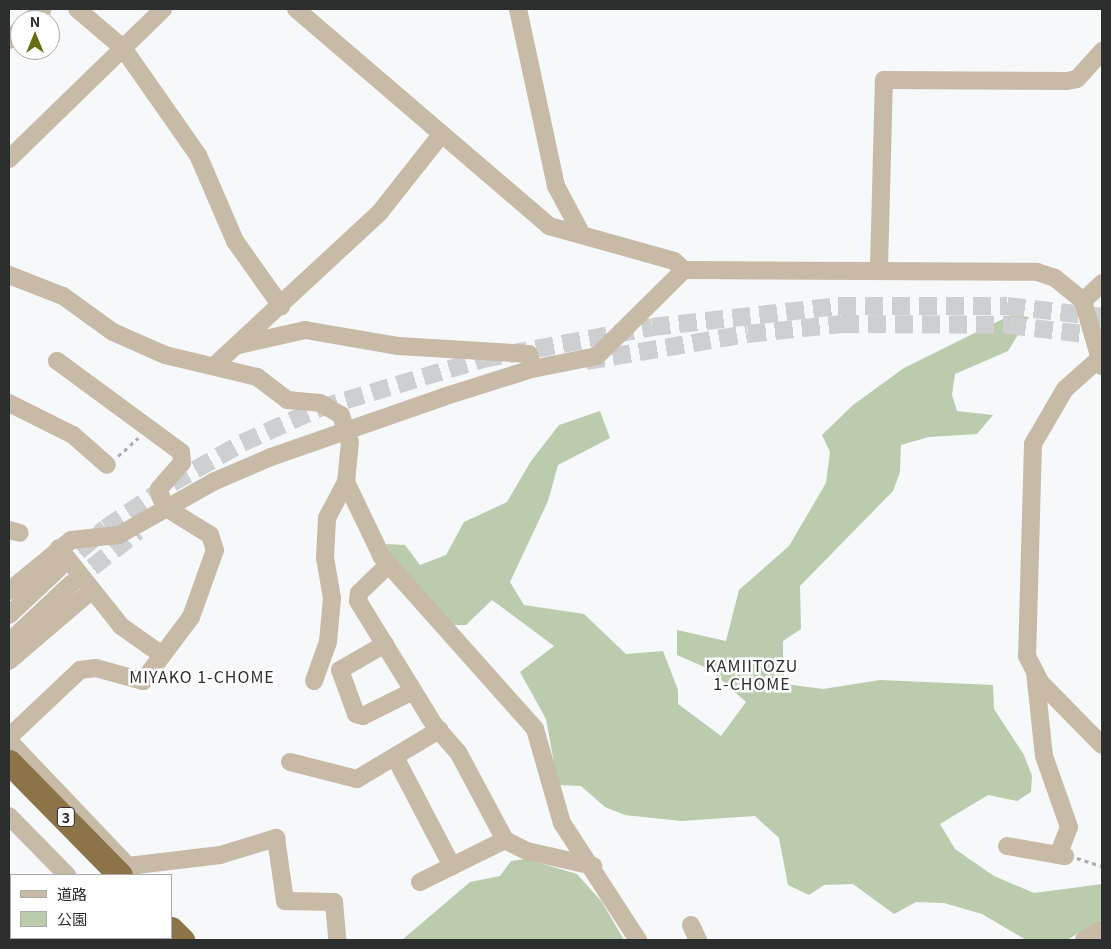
<!DOCTYPE html>
<meta charset="utf-8">
<style>
body{margin:0}
#map{position:relative;width:1111px;height:949px;overflow:hidden;background:#f6f8fa;font-family:Georgia,"Noto Sans JP",serif}
div>[style]{position:absolute}
.green>*{inset:0;background:#baccad}
.minor-tunnel>*{height:18px;margin-top:-9px;transform-origin:0;background:repeating-linear-gradient(90deg,#cecfd1 0 18px,transparent 0 27px)}
.path>*{height:2.5px;margin-top:-1.25px;transform-origin:0;background:repeating-linear-gradient(90deg,#abacad 0 4px,transparent 0 8px)}
.minor>*{height:18px;margin:-9px;padding:0 9px;transform-origin:9px;border-radius:9px;background:#c7baa6}
.highway>*{height:25px;margin:-12.5px;padding:0 12.5px;transform-origin:12.5px;border-radius:12.5px;background:#8d7348}
span{translate:-50% -50%;white-space:nowrap;text-align:center;line-height:1.15;-webkit-text-stroke:5px #fff;paint-order:stroke}
.shield-label span{padding:1px 4px;background:#fff;border:1px solid;border-radius:4px;-webkit-text-stroke-width:0}
.shield-label{font-size:14px;color:#2c2d2d;font-weight:700}
.neighbourhood-label{font-size:16px;color:#2c2d2d;letter-spacing:1px}
.frame{position:absolute;inset:0;border:10px solid #2c2d2d;pointer-events:none}
.legend{position:absolute;left:10px;top:874px;width:162px;height:65px;box-sizing:border-box;background:#fff;border:1px solid #ababab;margin:0;padding:6px 9px;list-style:none;font-size:15px;color:#2c2d2d}
.legend li{display:flex;align-items:center;gap:10px;height:25px}
.legend b{width:25px;border:1px solid #ababab}
.north{position:absolute;left:10px;top:10px;width:50px;height:50px;box-sizing:border-box;background:#fff;border:1px solid #ababab;border-radius:50%;rotate:0deg;font-size:14px;font-weight:700;line-height:20px;text-align:center;color:#2c2d2d}
.north::after{content:'';display:block;margin:auto;width:18px;height:22px;background:#656c11;clip-path:polygon(50% 0,100% 100%,50% 72%,0 100%)}
</style>
<div id="map">
<div class="green">
<i style="clip-path:polygon(1011px 315px,1029px 317px,1008px 351px,955px 374px,952px 395px,957px 411px,993px 415px,977px 434px,929px 437px,901px 445px,900px 472px,893px 491px,800px 586px,801px 629px,783px 641px,783px 667px,785px 684px,823px 689px,880px 680px,993px 685px,994px 709px,1024px 755px,1032px 776px,1031px 792px,1017px 801px,988px 795px,940px 824px,955px 849px,994px 876px,1034px 893px,1102px 884px,1102px 919px,1067px 940px,1026px 940px,982px 914px,944px 903px,916px 902px,894px 914px,853px 884px,824px 885px,809px 895px,788px 885px,779px 838px,755px 816px,681px 821px,625px 815px,605px 807px,581px 786px,558px 785px,546px 719px,520px 672px,554px 646px,492px 600px,466px 625px,452px 625px,393px 561px,386px 544px,405px 545px,420px 565px,446px 555px,464px 522px,507px 502px,531px 461px,559px 425px,600px 411px,610px 438px,558px 465px,548px 501px,510px 582px,524px 605px,584px 614px,626px 654px,663px 651px,678px 690px,678px 704px,721px 736px,746px 702px,709px 669px,677px 655px,677px 630px,726px 641px,739px 590px,789px 546px,826px 483px,830px 452px,822px 435px,853px 405px,904px 368px)"></i>
<i style="clip-path:polygon(526px 859px,577px 874px,602px 902px,624px 940px,402px 940px,470px 882px,500px 876px,511px 861px)"></i>
</div>
<div class="minor-tunnel">
<i style="left:586px;top:361px;width:164px;rotate:-9.5deg"></i>
<i style="left:748px;top:334px;width:94px;rotate:-6.1deg"></i>
<i style="left:841px;top:324px;width:167px;rotate:0.3deg"></i>
<i style="left:1008px;top:325px;width:95px;rotate:6.7deg"></i>
<i style="left:58px;top:569px;width:63px;rotate:-40.5deg"></i>
<i style="left:106px;top:528px;width:80px;rotate:-34.3deg"></i>
<i style="left:172px;top:483px;width:81px;rotate:-29.7deg"></i>
<i style="left:242px;top:443px;width:85px;rotate:-24.2deg"></i>
<i style="left:320px;top:408px;width:170px;rotate:-16.7deg"></i>
<i style="left:483px;top:359px;width:172px;rotate:-10.7deg"></i>
<i style="left:652px;top:327px;width:187px;rotate:-6.4deg"></i>
<i style="left:838px;top:306px;width:169px"></i>
<i style="left:1007px;top:306px;width:96px;rotate:6.6deg"></i>
<i style="left:71px;top:584px;width:85px;rotate:-38.3deg"></i>
</div>
<div class="path">
<i style="left:118px;top:456px;width:27px;rotate:-42deg"></i>
<i style="left:1077px;top:858px;width:26px;rotate:18deg"></i>
</div>
<div class="minor">
<i style="left:77px;top:9px;width:60px;rotate:40.3deg"></i>
<i style="left:123px;top:48px;width:131px;rotate:55deg"></i>
<i style="left:198px;top:155px;width:94px;rotate:66.7deg"></i>
<i style="left:235px;top:241px;width:80px;rotate:54.7deg"></i>
<i style="left:296px;top:9px;width:333px;rotate:40.6deg"></i>
<i style="left:549px;top:226px;width:130px;rotate:15.6deg"></i>
<i style="left:674px;top:261px;width:13px;rotate:42deg"></i>
<i style="left:518px;top:9px;width:181px;rotate:77.9deg"></i>
<i style="left:556px;top:186px;width:53px;rotate:62deg"></i>
<i style="left:31px;top:20px;width:16px;rotate:-43deg"></i>
<i style="left:9px;top:40px;width:15px;rotate:-42deg"></i>
<i style="left:9px;top:159px;width:215px;rotate:-44.2deg"></i>
<i style="left:879px;top:268px;width:188px;rotate:-88.5deg"></i>
<i style="left:884px;top:80px;width:183px;rotate:0.3deg"></i>
<i style="left:1067px;top:81px;width:10px;rotate:-11deg"></i>
<i style="left:1077px;top:79px;width:38px;rotate:-48deg"></i>
<i style="left:9px;top:275px;width:58px;rotate:21.3deg"></i>
<i style="left:63px;top:296px;width:62px;rotate:35.8deg"></i>
<i style="left:113px;top:332px;width:57px;rotate:23.9deg"></i>
<i style="left:165px;top:355px;width:95px;rotate:13.4deg"></i>
<i style="left:257px;top:377px;width:38px;rotate:37deg"></i>
<i style="left:287px;top:400px;width:33px;rotate:5deg"></i>
<i style="left:320px;top:403px;width:24px;rotate:30deg"></i>
<i style="left:341px;top:415px;width:28px;rotate:72deg"></i>
<i style="left:350px;top:442px;width:40px;rotate:95.7deg"></i>
<i style="left:346px;top:482px;width:83px;rotate:64.4deg"></i>
<i style="left:382px;top:557px;width:230px;rotate:48.3deg"></i>
<i style="left:535px;top:729px;width:98px;rotate:74deg"></i>
<i style="left:562px;top:823px;width:140px;rotate:57deg"></i>
<i style="left:1083px;top:301px;width:26px;rotate:-43deg"></i>
<i style="left:239px;top:345px;width:68px;rotate:-12.8deg"></i>
<i style="left:305px;top:330px;width:95px;rotate:9.7deg"></i>
<i style="left:399px;top:346px;width:130px;rotate:3.5deg"></i>
<i style="left:529px;top:354px;width:15px;rotate:79deg"></i>
<i style="left:1100px;top:358px;width:47px;rotate:138.5deg"></i>
<i style="left:1065px;top:389px;width:64px;rotate:120.2deg"></i>
<i style="left:1033px;top:444px;width:212px;rotate:91.6deg"></i>
<i style="left:1027px;top:656px;width:29px;rotate:63deg"></i>
<i style="left:1040px;top:682px;width:88px;rotate:45.5deg"></i>
<i style="left:215px;top:365px;width:225px;rotate:-42.8deg"></i>
<i style="left:380px;top:212px;width:97px;rotate:-51.7deg"></i>
<i style="left:9px;top:403px;width:72px;rotate:26.6deg"></i>
<i style="left:73px;top:435px;width:45px;rotate:41.4deg"></i>
<i style="left:9px;top:530px;width:11px;rotate:15deg"></i>
<i style="left:59px;top:548px;width:100px;rotate:51.5deg"></i>
<i style="left:121px;top:626px;width:50px;rotate:35.3deg"></i>
<i style="left:389px;top:564px;width:42px;rotate:136deg"></i>
<i style="left:359px;top:593px;width:8px;rotate:97deg"></i>
<i style="left:358px;top:601px;width:147px;rotate:58.4deg"></i>
<i style="left:435px;top:726px;width:35px;rotate:49deg"></i>
<i style="left:458px;top:752px;width:100px;rotate:61.9deg"></i>
<i style="left:505px;top:840px;width:25px;rotate:27deg"></i>
<i style="left:527px;top:851px;width:68px;rotate:12.8deg"></i>
<i style="left:9px;top:591px;width:80px;rotate:-39.4deg"></i>
<i style="left:71px;top:540px;width:48px;rotate:-5.9deg"></i>
<i style="left:119px;top:535px;width:110px;rotate:-29.4deg"></i>
<i style="left:215px;top:481px;width:61px;rotate:-23.2deg"></i>
<i style="left:271px;top:457px;width:182px;rotate:-19.2deg"></i>
<i style="left:443px;top:397px;width:93px;rotate:-17.5deg"></i>
<i style="left:532px;top:369px;width:66px;rotate:-11.3deg"></i>
<i style="left:597px;top:356px;width:122px;rotate:-44.7deg"></i>
<i style="left:684px;top:270px;width:353px;rotate:0.3deg"></i>
<i style="left:1037px;top:272px;width:19px;rotate:18deg"></i>
<i style="left:1055px;top:278px;width:36px;rotate:39deg"></i>
<i style="left:1083px;top:301px;width:68px;rotate:73.7deg"></i>
<i style="left:9px;top:615px;width:67px;rotate:-43.2deg"></i>
<i style="left:9px;top:642px;width:85px;rotate:-43.1deg"></i>
<i style="left:385px;top:644px;width:52px;rotate:150deg"></i>
<i style="left:340px;top:670px;width:47px;rotate:70deg"></i>
<i style="left:356px;top:714px;width:7px;rotate:16deg"></i>
<i style="left:363px;top:716px;width:56px;rotate:-26.6deg"></i>
<i style="left:9px;top:661px;width:109px;rotate:-40.5deg"></i>
<i style="left:1035px;top:672px;width:84px;rotate:83.9deg"></i>
<i style="left:1044px;top:756px;width:75px;rotate:70.6deg"></i>
<i style="left:1069px;top:827px;width:30px;rotate:111deg"></i>
<i style="left:314px;top:681px;width:41px;rotate:-70.3deg"></i>
<i style="left:328px;top:642px;width:44px;rotate:-84.8deg"></i>
<i style="left:332px;top:598px;width:41px;rotate:-99.9deg"></i>
<i style="left:325px;top:558px;width:40px;rotate:-87.1deg"></i>
<i style="left:327px;top:518px;width:41px;rotate:-62.2deg"></i>
<i style="left:9px;top:737px;width:98px;rotate:-43.3deg"></i>
<i style="left:80px;top:670px;width:16px;rotate:-7deg"></i>
<i style="left:96px;top:668px;width:49px;rotate:15.5deg"></i>
<i style="left:143px;top:681px;width:80px;rotate:-53.1deg"></i>
<i style="left:191px;top:617px;width:71px;rotate:-70.3deg"></i>
<i style="left:215px;top:550px;width:16px;rotate:-108deg"></i>
<i style="left:210px;top:535px;width:53px;rotate:-148.1deg"></i>
<i style="left:165px;top:507px;width:10px;rotate:-114deg"></i>
<i style="left:161px;top:498px;width:9px;rotate:-103deg"></i>
<i style="left:159px;top:489px;width:35px;rotate:-49deg"></i>
<i style="left:182px;top:463px;width:11px;rotate:-95deg"></i>
<i style="left:181px;top:452px;width:154px;rotate:-143.7deg"></i>
<i style="left:9px;top:741px;width:173px;rotate:46.4deg"></i>
<i style="left:396px;top:759px;width:121px;rotate:62.4deg"></i>
<i style="left:290px;top:762px;width:69px;rotate:14.2deg"></i>
<i style="left:357px;top:779px;width:96px;rotate:-30.9deg"></i>
<i style="left:9px;top:816px;width:83px;rotate:45.5deg"></i>
<i style="left:1007px;top:846px;width:59px;rotate:9.8deg"></i>
<i style="left:121px;top:875px;width:11px;rotate:-52deg"></i>
<i style="left:128px;top:866px;width:93px;rotate:-6.8deg"></i>
<i style="left:220px;top:855px;width:59px;rotate:-16.9deg"></i>
<i style="left:276px;top:838px;width:64px;rotate:81.9deg"></i>
<i style="left:285px;top:901px;width:49px;rotate:1.2deg"></i>
<i style="left:334px;top:902px;width:38px;rotate:85deg"></i>
<i style="left:420px;top:882px;width:95px;rotate:-26.3deg"></i>
<i style="left:691px;top:925px;width:17px;rotate:65deg"></i>
<i style="left:9px;top:929px;width:2px;rotate:-27deg"></i>
<i style="left:1084px;top:940px;width:21px;rotate:-31deg"></i>
</div>
<div class="highway">
<i style="left:9px;top:762px;width:158px;rotate:45.5deg"></i>
<i style="left:171px;top:929px;width:16px;rotate:45deg"></i>
<i style="left:131px;top:938px;width:4px;rotate:34deg"></i>
</div>
<div class="shield-label">
<span style="left:66px;top:817px">3</span>
</div>
<div class="neighbourhood-label">
<span style="left:752px;top:674px">KAMIITOZU<br>1-CHOME</span>
<span style="left:202px;top:676px">MIYAKO 1-CHOME</span>
</div>
<div class="frame"></div>
<ul class="legend">
<li><b style="height:6px;background:#c7baa6"></b>道路</li>
<li><b style="height:14px;background:#baccad"></b>公園</li>
</ul>
<div class="north">N</div>
</div>
